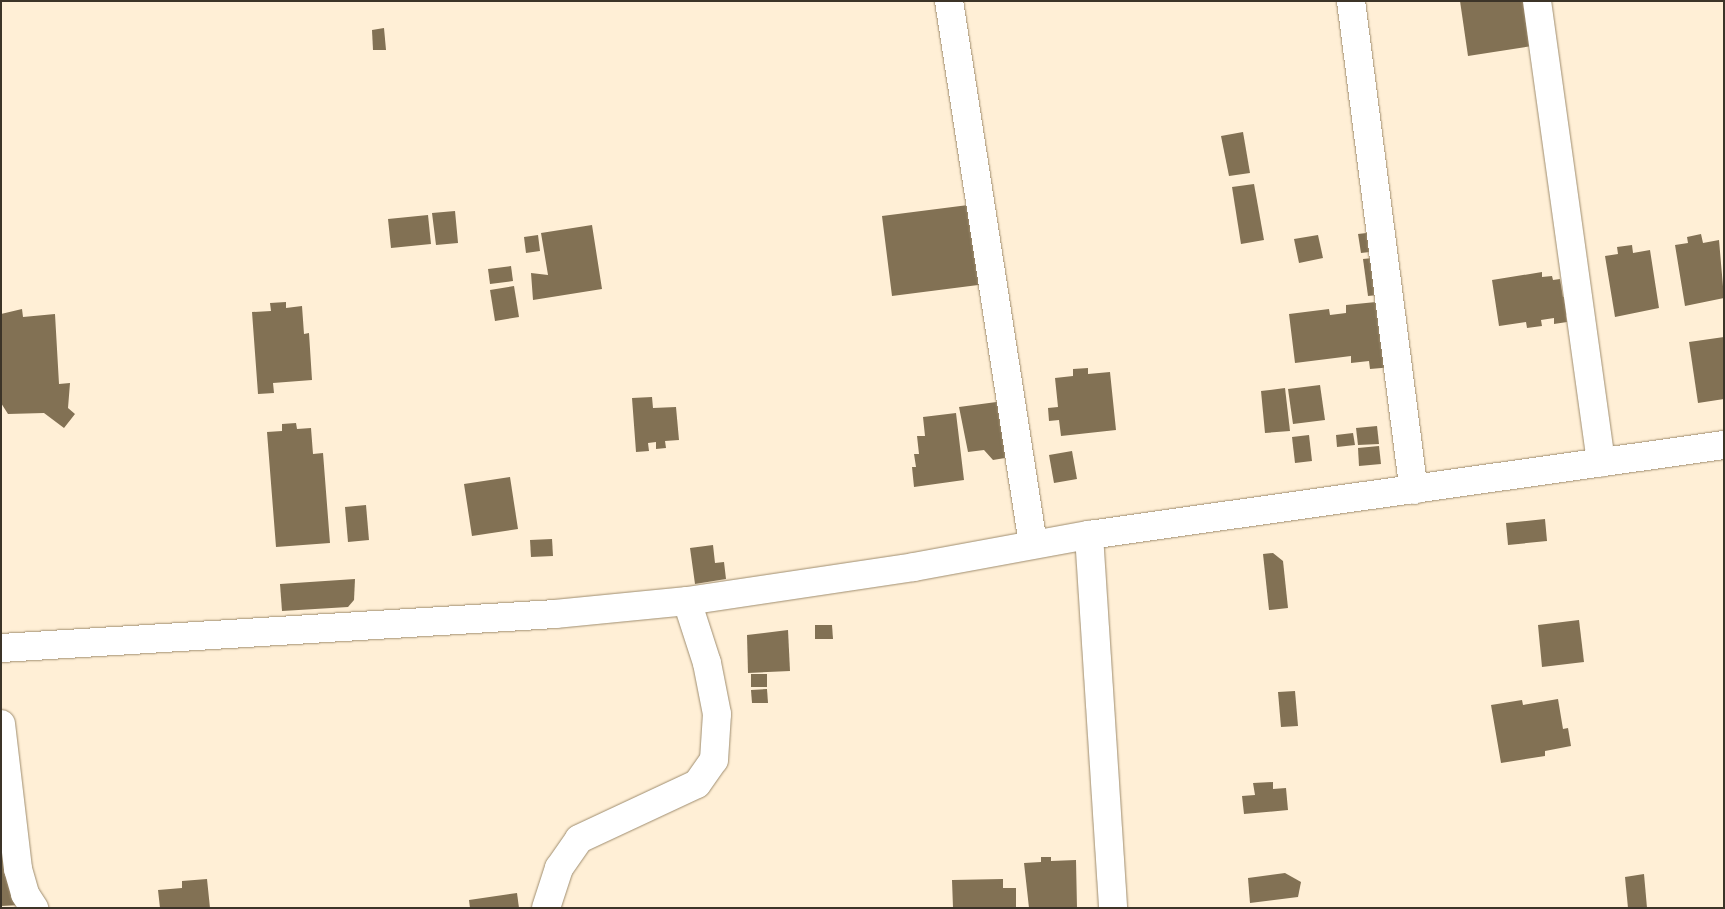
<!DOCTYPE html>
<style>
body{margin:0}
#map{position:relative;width:1725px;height:909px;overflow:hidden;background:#ffefd6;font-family:Jost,sans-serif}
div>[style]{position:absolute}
.building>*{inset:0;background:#827154}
.roads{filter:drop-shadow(0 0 1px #9f8d6f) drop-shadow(0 0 1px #9f8d6f)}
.minor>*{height:28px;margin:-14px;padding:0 14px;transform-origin:14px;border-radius:14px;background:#fff}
span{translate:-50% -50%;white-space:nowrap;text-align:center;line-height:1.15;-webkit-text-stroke:5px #ffefd6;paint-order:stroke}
.frame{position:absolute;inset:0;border:2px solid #3c3428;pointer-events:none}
</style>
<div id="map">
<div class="building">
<i style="clip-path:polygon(1460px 1px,1539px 1px,1545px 44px,1468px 56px)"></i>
<i style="clip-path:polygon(384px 28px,386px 50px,373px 50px,372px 30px)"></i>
<i style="clip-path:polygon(1243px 132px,1250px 173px,1229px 176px,1221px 136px)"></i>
<i style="clip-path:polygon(1254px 184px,1264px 240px,1241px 244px,1232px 187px)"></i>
<i style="clip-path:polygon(976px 204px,986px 284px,892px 296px,882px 216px)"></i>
<i style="clip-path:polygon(455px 211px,458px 243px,436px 245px,432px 213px)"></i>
<i style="clip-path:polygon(428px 215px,431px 244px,391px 248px,388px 219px)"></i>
<i style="clip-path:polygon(592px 225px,602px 289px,533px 300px,531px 273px,548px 275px,541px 233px)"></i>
<i style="clip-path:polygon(1375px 232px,1378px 251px,1361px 253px,1358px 234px)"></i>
<i style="clip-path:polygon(1701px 234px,1703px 243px,1719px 240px,1724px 298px,1685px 306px,1675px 245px,1688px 243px,1687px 237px)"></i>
<i style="clip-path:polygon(538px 235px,540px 251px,526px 253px,524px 237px)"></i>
<i style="clip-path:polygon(1318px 235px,1323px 258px,1299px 263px,1294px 239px)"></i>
<i style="clip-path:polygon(1632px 245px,1633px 253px,1650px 250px,1659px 308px,1615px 317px,1605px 256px,1618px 254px,1617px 247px)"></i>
<i style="clip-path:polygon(1382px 257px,1387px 294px,1368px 296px,1363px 259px)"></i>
<i style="clip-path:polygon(511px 266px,513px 281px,490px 284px,488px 269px)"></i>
<i style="clip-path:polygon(1542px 272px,1542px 277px,1552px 276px,1553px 280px,1560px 279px,1563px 297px,1575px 295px,1578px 314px,1566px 315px,1567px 322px,1554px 324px,1554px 318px,1541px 320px,1542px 326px,1527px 328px,1526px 322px,1499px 326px,1492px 280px)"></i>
<i style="clip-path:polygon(514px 286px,519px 317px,495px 321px,490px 290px)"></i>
<i style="clip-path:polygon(1386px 301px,1393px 367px,1370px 369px,1369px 361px,1351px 363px,1351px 356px,1295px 363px,1289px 314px,1329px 309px,1330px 315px,1346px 313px,1346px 305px)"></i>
<i style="clip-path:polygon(286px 302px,286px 308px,302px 306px,304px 334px,309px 333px,312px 380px,273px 383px,274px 393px,258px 394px,252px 312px,271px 311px,270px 303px)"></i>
<i style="clip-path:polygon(22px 309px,23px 317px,55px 314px,59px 384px,70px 383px,68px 408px,75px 414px,64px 428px,44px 413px,8px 414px,1px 403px,1px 314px)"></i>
<i style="clip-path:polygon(1724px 337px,1724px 399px,1698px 403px,1689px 342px)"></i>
<i style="clip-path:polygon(1088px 368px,1088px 374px,1110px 372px,1116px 430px,1061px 436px,1059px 420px,1049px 421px,1048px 408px,1058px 407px,1055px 378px,1073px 376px,1073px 369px)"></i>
<i style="clip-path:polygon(1320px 385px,1325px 420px,1293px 424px,1288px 389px)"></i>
<i style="clip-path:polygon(1285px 388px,1290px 431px,1265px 433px,1261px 391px)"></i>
<i style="clip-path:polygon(652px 397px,653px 408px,676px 407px,679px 440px,665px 441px,666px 448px,656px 449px,656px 442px,648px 443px,649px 451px,636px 452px,632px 398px)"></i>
<i style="clip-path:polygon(1004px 401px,1011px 449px,1005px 458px,993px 460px,984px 450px,968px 452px,959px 407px)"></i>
<i style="clip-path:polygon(956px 413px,964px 480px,914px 487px,912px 467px,916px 467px,914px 454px,919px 454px,917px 436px,925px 436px,923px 417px)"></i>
<i style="clip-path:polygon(296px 423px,297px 429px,311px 428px,313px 454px,323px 453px,330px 543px,276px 547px,267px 432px,282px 431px,282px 424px)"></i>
<i style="clip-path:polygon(1377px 426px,1379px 444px,1358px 445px,1356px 428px)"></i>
<i style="clip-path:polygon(1353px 433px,1355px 445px,1337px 447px,1336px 435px)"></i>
<i style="clip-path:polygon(1309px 435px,1312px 461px,1295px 463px,1292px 437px)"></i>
<i style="clip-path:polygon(1379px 446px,1381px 464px,1359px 466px,1358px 448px)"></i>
<i style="clip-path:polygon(1072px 451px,1077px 479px,1054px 483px,1049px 455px)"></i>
<i style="clip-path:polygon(510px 477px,518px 529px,472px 536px,464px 484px)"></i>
<i style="clip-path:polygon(366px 505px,369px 540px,348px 542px,345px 507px)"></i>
<i style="clip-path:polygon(1545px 519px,1547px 541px,1508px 545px,1506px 523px)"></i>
<i style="clip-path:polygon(552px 539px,553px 556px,531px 557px,530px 540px)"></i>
<i style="clip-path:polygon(713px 545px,715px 563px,724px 562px,726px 579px,695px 584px,690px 548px)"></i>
<i style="clip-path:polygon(1273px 553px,1283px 561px,1288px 608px,1269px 610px,1263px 554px)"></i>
<i style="clip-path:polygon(355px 579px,354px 600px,348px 607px,282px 611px,280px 584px)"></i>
<i style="clip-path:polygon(1579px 620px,1584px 662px,1542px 667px,1538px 625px)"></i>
<i style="clip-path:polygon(815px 625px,832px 625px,833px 639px,815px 639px)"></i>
<i style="clip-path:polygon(788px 630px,790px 671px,748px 673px,747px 635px)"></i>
<i style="clip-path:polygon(751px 674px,767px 674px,767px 687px,751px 687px)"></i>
<i style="clip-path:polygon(767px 689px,768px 703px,752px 703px,751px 690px)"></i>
<i style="clip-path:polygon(1295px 691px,1298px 726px,1281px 727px,1278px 692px)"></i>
<i style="clip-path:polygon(1558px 699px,1563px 729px,1568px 728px,1571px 746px,1545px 751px,1545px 756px,1501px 763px,1491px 705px,1522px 700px,1523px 705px)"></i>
<i style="clip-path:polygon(1273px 782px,1273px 789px,1286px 788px,1288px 810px,1244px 814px,1242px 796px,1255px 795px,1253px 783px)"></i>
<i style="clip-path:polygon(16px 846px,21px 905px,1px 906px,1px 848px)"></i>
<i style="clip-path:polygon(1041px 857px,1051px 857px,1051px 861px,1076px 860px,1077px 908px,1029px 908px,1024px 863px,1041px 862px)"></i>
<i style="clip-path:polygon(1285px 873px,1301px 882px,1298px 897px,1250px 903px,1248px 878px)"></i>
<i style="clip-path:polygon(1644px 874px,1647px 908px,1628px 908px,1625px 877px)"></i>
<i style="clip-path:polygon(207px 879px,210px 908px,160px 908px,158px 890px,182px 888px,182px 881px)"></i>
<i style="clip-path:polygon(1003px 879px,1003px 888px,1016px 888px,1016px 908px,953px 908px,952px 880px)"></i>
<i style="clip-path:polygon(517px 893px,519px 908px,470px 908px,469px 900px)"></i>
</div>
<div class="roads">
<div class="minor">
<i style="left:949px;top:1px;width:549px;rotate:81.21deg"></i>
<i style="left:1351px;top:1px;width:493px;rotate:82.7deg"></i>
<i style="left:1537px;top:1px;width:466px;rotate:82.1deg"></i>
<i style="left:1089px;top:535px;width:374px;rotate:86.3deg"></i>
<i style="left:1px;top:648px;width:555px;rotate:-3.51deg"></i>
<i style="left:555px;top:614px;width:133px;rotate:-5.6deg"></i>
<i style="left:687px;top:601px;width:230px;rotate:-8.5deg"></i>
<i style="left:914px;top:567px;width:178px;rotate:-10.4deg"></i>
<i style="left:1089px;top:535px;width:641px;rotate:-8.07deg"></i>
<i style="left:1px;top:724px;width:146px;rotate:83.3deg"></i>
<i style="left:18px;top:869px;width:26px;rotate:74deg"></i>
<i style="left:25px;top:894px;width:17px;rotate:57deg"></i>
<i style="left:546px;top:908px;width:42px;rotate:-72deg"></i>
<i style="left:559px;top:868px;width:35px;rotate:-55deg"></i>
<i style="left:579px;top:839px;width:130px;rotate:-25deg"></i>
<i style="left:697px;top:784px;width:29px;rotate:-55deg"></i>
<i style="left:714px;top:760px;width:46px;rotate:-86.3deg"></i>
<i style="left:717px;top:714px;width:52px;rotate:-101.1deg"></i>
<i style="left:707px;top:663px;width:65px;rotate:-107.9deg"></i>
</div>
</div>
<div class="frame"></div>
</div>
